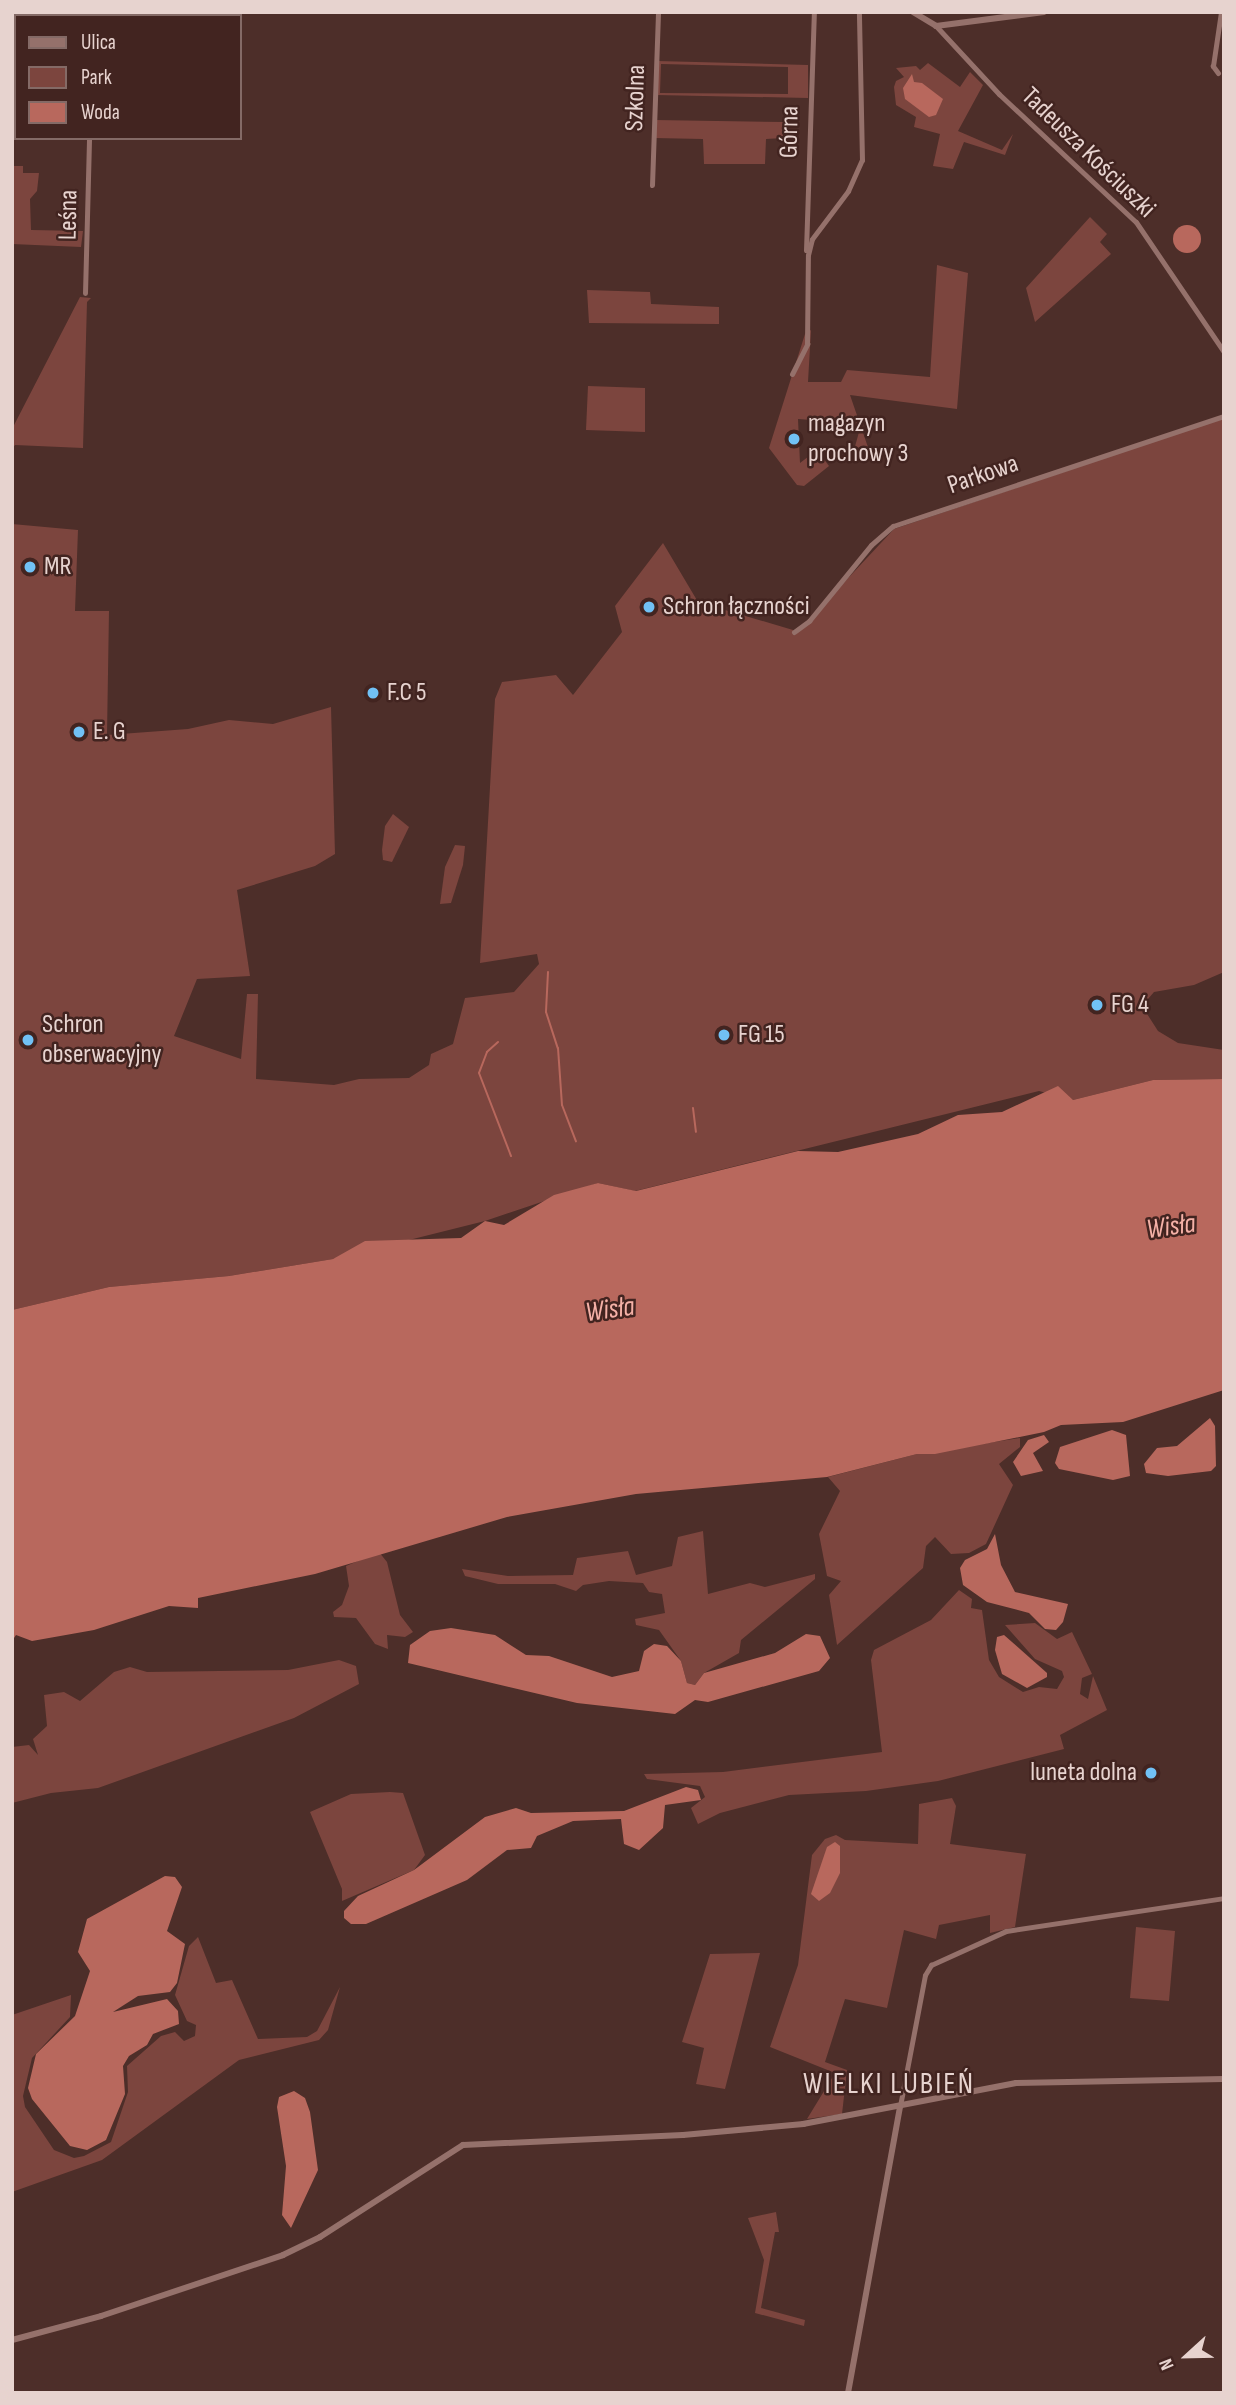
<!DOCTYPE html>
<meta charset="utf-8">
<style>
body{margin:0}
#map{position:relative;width:1236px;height:2405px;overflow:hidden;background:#4d2e29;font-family:"Sofia Sans Condensed",sans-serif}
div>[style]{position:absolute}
.green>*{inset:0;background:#7c453e}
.water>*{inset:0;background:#b8685d}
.round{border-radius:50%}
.stream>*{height:2px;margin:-1px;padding:0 1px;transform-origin:1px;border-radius:1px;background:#b8685d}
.minor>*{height:5px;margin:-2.5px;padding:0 2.5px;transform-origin:2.5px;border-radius:2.5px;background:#95716b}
.tertiary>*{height:6px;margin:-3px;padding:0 3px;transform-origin:3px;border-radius:3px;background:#95716b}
.dots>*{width:19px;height:19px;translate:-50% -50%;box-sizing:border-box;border:4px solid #422420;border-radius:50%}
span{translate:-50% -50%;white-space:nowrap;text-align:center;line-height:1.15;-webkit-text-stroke:5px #422420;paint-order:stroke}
.street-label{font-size:26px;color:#e7d3cf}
.poi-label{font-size:26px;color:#e7d3cf}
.left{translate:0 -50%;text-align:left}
.right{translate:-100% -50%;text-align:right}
.water-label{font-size:28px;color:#f5b1a7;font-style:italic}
.quarter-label{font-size:30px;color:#e7d3cf;letter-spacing:2px}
.frame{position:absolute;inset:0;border:14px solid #e7d3cf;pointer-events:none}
.legend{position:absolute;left:14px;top:14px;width:228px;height:126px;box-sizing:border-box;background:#422420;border:2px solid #846a66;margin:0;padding:9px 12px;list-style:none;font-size:21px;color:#e7d3cf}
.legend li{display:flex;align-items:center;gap:14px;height:35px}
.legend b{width:35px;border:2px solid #846a66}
.north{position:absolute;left:1152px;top:2321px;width:70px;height:70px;-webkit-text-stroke:5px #422420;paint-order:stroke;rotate:248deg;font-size:19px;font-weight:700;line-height:28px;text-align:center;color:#e7d3cf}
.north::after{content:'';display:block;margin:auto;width:24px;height:32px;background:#e7d3cf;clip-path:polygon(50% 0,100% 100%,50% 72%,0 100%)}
</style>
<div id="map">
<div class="green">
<i style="clip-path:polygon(evenodd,657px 61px,808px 65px,808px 98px,656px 95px,657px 61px,661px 64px,788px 67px,788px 94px,660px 93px,661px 64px)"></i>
<i style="clip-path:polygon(928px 63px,960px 87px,970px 72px,983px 85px,958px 131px,1002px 150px,1013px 134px,1005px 155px,964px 142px,953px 169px,933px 166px,940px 134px,914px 127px,916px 117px,896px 105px,894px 87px,896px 81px,904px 77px,896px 68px,916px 66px,920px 70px)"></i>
<i style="clip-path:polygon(655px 120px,784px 122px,783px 138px,766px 139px,765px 164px,704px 164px,703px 139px,654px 138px)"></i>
<i style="clip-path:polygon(12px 166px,23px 166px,23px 173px,39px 173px,37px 191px,30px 199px,31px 230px,83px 231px,81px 247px,12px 244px)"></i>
<i style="clip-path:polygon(1090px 217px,1107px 234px,1100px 242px,1111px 254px,1035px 322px,1026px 288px)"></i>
<i style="clip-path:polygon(937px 265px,968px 273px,957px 409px,850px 395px,870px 453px,863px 446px,854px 450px,859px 432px,852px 423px,798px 419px,800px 463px,817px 450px,829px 466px,804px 486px,797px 485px,769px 448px,805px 334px,811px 330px,808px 382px,841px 382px,847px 370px,930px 377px)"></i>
<i style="clip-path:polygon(587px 290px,650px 292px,651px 304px,719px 307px,719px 324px,589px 323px)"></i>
<i style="clip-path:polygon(80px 297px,91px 298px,87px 302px,83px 448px,15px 445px,12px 449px,12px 429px)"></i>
<i style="clip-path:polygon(588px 386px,645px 388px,645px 432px,586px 430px)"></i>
<i style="clip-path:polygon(1224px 418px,1224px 972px,1194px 985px,1154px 992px,1142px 1006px,1158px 1031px,1178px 1043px,1224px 1050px,1224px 1079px,1153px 1080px,1073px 1100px,1039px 1091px,635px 1191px,598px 1183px,485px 1221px,333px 1259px,229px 1276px,109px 1287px,12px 1310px,12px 524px,78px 530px,75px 611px,109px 611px,107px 735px,188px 729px,229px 720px,273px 724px,331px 707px,335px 854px,315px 866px,237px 890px,250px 976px,197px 979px,174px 1036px,241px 1059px,247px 994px,258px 994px,256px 1079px,334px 1085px,359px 1079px,409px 1078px,429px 1065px,431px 1054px,453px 1044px,465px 998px,514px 992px,539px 964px,537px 954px,480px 963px,495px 699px,502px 682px,556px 675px,573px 695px,622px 632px,615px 606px,663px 543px,698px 602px,793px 630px,795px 635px,894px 529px)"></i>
<i style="clip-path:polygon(393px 814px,409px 827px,392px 862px,383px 860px,382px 850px,385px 826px)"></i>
<i style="clip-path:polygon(455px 845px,465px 846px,463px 865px,451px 903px,440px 904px,445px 867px)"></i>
<i style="clip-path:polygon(1020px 1438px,1020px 1447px,999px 1464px,1013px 1485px,986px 1544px,969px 1553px,951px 1554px,935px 1537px,926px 1546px,923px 1568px,837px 1645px,829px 1595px,841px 1581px,827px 1576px,819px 1534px,840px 1491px,828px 1477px,917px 1454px)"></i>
<i style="clip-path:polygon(703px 1531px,708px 1594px,750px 1583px,765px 1587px,815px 1574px,815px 1579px,741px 1640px,739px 1653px,704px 1673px,695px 1685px,687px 1683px,681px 1661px,659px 1630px,636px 1625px,635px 1619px,665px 1613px,662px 1594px,649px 1592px,643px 1583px,609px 1581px,583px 1585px,576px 1591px,555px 1584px,498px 1584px,465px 1576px,462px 1569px,508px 1576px,573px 1575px,577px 1558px,628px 1551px,636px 1575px,672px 1566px,678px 1537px)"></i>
<i style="clip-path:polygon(379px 1552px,387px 1562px,400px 1615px,413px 1632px,405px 1637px,387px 1635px,388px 1649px,375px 1644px,356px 1618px,334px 1617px,333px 1612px,342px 1605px,349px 1586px,346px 1566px)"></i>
<i style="clip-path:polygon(959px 1590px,972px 1599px,971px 1608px,982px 1610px,989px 1660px,999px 1677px,1023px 1692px,1039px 1687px,1057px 1689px,1064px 1677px,1062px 1671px,1035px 1659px,1005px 1625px,1035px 1623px,1057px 1639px,1072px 1632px,1092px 1674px,1082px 1678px,1080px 1694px,1088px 1699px,1093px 1676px,1107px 1710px,1060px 1735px,1064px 1749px,938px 1781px,866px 1791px,789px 1795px,720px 1813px,698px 1824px,691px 1808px,705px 1797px,700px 1786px,647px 1779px,644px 1774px,723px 1772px,882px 1752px,871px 1660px,874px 1650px,931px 1620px)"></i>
<i style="clip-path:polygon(339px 1660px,356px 1666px,359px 1684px,294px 1718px,98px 1788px,51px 1793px,12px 1803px,12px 1747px,29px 1745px,38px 1755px,33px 1739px,47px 1726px,44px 1695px,64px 1692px,80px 1701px,114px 1672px,130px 1667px,147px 1672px,288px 1670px)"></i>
<i style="clip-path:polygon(390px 1792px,403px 1793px,425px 1855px,414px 1870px,342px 1901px,342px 1889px,310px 1812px,351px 1794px)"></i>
<i style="clip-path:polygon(952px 1798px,956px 1806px,950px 1844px,1026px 1854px,1015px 1927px,990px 1933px,990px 1915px,939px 1925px,936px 1939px,904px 1930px,887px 2008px,845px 1999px,825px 2062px,847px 2070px,842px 2114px,807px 2119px,835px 2073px,770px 2047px,798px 1965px,812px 1855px,825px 1839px,836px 1835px,845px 1840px,918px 1844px,919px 1804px)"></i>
<i style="clip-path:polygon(1136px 1927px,1175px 1931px,1169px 2001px,1130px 1998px)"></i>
<i style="clip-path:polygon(198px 1937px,216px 1983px,232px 1980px,258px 2039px,307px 2037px,317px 2031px,340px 1987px,328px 2030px,319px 2040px,239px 2060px,102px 2160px,12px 2192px,12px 2015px,71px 1995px,70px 2017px,32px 2058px,23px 2096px,25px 2107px,54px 2150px,74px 2158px,84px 2156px,111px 2142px,128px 2092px,127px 2066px,161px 2036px,175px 2032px,184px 2041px,195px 2036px,196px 2025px,187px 2021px,175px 1995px,189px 1946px)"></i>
<i style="clip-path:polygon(760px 1953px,725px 2089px,696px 2084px,704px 2048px,682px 2042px,710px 1954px)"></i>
<i style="clip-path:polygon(776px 2212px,779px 2232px,775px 2232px,761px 2308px,805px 2320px,804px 2326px,755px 2313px,764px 2260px,748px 2218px)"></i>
</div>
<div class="water">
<i style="clip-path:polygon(912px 74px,914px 82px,922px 83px,943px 99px,936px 115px,929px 117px,905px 99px,903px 88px)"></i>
<i class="round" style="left:1173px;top:225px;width:28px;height:28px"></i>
<i style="clip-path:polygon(1224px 1079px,1224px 1390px,1123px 1422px,1061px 1425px,1044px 1432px,935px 1454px,917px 1454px,827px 1477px,636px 1494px,507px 1517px,315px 1574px,198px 1598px,198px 1608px,169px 1606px,94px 1630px,32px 1641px,16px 1635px,12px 1641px,12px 1310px,109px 1287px,229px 1276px,333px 1259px,365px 1241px,461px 1238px,485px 1221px,504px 1225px,554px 1195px,598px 1183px,636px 1191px,798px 1151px,838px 1152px,918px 1134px,958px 1115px,1002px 1112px,1058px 1086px,1073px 1100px,1153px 1080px)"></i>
<i style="clip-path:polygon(1210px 1418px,1215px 1426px,1216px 1466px,1211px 1471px,1168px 1476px,1146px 1473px,1144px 1464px,1157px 1448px,1177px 1446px)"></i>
<i style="clip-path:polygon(1112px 1430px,1126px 1435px,1130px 1476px,1113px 1480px,1059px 1469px,1055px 1463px,1060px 1447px)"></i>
<i style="clip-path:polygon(1044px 1435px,1049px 1442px,1033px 1453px,1043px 1471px,1021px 1476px,1013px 1462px,1028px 1440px)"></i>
<i style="clip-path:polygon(995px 1534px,1001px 1565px,1015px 1592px,1068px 1604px,1063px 1622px,1056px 1630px,1045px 1629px,1029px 1613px,987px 1602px,963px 1585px,960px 1568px,965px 1560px,987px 1549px)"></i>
<i style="clip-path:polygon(451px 1628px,495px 1635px,526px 1655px,549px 1656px,612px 1677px,639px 1671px,644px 1651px,654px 1644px,667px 1646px,681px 1661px,687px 1683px,695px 1685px,704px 1673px,775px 1653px,806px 1634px,820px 1636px,830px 1658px,819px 1671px,708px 1702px,695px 1700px,675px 1714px,577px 1703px,408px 1663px,410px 1645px,430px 1631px)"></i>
<i style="clip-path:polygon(1004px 1635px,1047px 1673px,1047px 1677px,1027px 1688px,1002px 1674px,995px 1650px,997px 1637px)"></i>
<i style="clip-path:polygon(686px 1787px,698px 1790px,701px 1800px,665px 1805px,663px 1828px,639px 1850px,624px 1844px,621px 1819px,573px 1821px,537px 1836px,531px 1848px,507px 1850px,467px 1880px,366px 1924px,351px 1924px,344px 1918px,344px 1911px,358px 1896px,414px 1870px,485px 1817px,516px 1808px,531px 1813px,624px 1811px)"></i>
<i style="clip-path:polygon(835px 1842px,840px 1846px,840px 1873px,830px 1893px,819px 1901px,811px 1894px,827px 1847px)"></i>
<i style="clip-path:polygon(165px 1876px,175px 1877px,182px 1887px,167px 1931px,185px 1944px,177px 1983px,170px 1992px,138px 1996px,113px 2012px,167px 1999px,178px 2011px,179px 2024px,153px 2034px,147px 2045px,129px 2056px,123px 2066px,125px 2094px,106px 2140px,87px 2150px,70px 2146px,32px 2099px,28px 2088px,36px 2054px,75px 2016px,90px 1971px,78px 1952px,87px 1919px)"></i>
<i style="clip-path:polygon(294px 2091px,305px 2098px,310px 2112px,318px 2170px,291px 2228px,282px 2215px,286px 2166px,277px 2107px,279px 2097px)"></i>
</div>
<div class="stream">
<i style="left:548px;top:972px;width:40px;rotate:92.9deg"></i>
<i style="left:546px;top:1012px;width:38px;rotate:72deg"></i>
<i style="left:558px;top:1048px;width:57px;rotate:86deg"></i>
<i style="left:562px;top:1105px;width:39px;rotate:69deg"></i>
<i style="left:498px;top:1042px;width:15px;rotate:138deg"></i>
<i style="left:487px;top:1052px;width:22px;rotate:111deg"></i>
<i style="left:479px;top:1073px;width:89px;rotate:68.9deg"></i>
<i style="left:693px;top:1108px;width:24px;rotate:83deg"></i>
</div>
<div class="minor">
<i style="left:95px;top:16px;width:4px;rotate:-90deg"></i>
<i style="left:936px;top:26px;width:93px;rotate:47.2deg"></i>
<i style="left:999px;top:94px;width:187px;rotate:43.1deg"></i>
<i style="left:1136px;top:222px;width:157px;rotate:55.9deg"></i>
<i style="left:1218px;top:73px;width:9px;rotate:-126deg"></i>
<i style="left:1213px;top:66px;width:55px;rotate:-81.6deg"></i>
<i style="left:652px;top:185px;width:173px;rotate:-88deg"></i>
<i style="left:806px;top:250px;width:238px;rotate:-88.1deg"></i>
<i style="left:85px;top:293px;width:155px;rotate:-88.5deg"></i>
<i style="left:792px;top:374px;width:34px;rotate:-63deg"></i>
<i style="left:807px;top:344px;width:89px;rotate:-89.4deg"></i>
<i style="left:808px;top:255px;width:16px;rotate:-76deg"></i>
<i style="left:812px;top:239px;width:60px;rotate:-53.1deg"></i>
<i style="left:848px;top:191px;width:34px;rotate:-66deg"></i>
<i style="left:862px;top:160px;width:148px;rotate:-91.2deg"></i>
<i style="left:794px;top:632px;width:19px;rotate:-36deg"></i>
<i style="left:809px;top:621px;width:98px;rotate:-50.8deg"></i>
<i style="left:871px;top:545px;width:29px;rotate:-41deg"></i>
<i style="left:893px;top:526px;width:349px;rotate:-18.4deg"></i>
<i style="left:900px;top:2106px;width:133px;rotate:-79.2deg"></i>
<i style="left:925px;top:1975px;width:12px;rotate:-59deg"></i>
<i style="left:931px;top:1965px;width:82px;rotate:-24.4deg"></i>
<i style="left:1006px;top:1931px;width:220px;rotate:-8.6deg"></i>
</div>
<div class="tertiary">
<i style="left:913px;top:12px;width:27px;rotate:31deg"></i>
<i style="left:936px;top:26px;width:109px;rotate:-7.4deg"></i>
<i style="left:12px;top:2340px;width:92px;rotate:-15.1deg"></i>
<i style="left:101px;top:2316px;width:192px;rotate:-18.5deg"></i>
<i style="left:283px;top:2255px;width:41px;rotate:-25.9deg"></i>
<i style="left:320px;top:2237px;width:170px;rotate:-32.8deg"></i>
<i style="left:463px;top:2145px;width:220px;rotate:-2.6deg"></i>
<i style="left:683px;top:2135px;width:121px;rotate:-5.2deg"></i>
<i style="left:803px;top:2124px;width:217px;rotate:-10.9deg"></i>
<i style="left:1016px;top:2083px;width:208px;rotate:-1.1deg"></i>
<i style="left:848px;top:2393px;width:292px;rotate:-79.7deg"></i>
</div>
<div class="dots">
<i style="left:794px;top:439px;background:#71c1f5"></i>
<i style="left:30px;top:567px;background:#71c1f5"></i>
<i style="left:649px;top:607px;background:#71c1f5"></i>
<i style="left:373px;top:693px;background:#71c1f5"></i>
<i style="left:79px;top:732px;background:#71c1f5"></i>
<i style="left:1097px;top:1005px;background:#71c1f5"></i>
<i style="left:724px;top:1035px;background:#71c1f5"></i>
<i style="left:28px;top:1040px;background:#71c1f5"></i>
<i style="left:1151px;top:1773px;background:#71c1f5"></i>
</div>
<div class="street-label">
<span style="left:636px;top:98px;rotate:-88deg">Szkolna</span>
<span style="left:790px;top:132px;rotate:-89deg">Górna</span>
<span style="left:1088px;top:153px;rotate:44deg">Tadeusza Kościuszki</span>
<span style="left:69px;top:215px;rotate:-89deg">Leśna</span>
<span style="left:983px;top:475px;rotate:-19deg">Parkowa</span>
</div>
<div class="poi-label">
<span class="left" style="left:808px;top:439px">magazyn<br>prochowy 3</span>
<span class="left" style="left:44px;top:567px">MR</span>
<span class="left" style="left:663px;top:607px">Schron łączności</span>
<span class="left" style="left:387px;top:693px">F.C 5</span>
<span class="left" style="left:93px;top:732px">E. G</span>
<span class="left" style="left:1111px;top:1005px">FG 4</span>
<span class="left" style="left:42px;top:1040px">Schron<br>obserwacyjny</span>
<span class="left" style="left:738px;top:1035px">FG 15</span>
<span class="right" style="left:1137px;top:1773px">luneta dolna</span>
</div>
<div class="water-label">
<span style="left:1171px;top:1227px;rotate:-8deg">Wisła</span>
<span style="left:610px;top:1310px;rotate:-8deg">Wisła</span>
</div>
<div class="quarter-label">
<span style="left:889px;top:2084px">WIELKI LUBIEŃ</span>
</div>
<div class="frame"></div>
<ul class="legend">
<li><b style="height:9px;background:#95716b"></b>Ulica</li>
<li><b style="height:19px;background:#7c453e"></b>Park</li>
<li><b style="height:19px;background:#b8685d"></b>Woda</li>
</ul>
<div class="north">N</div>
</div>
